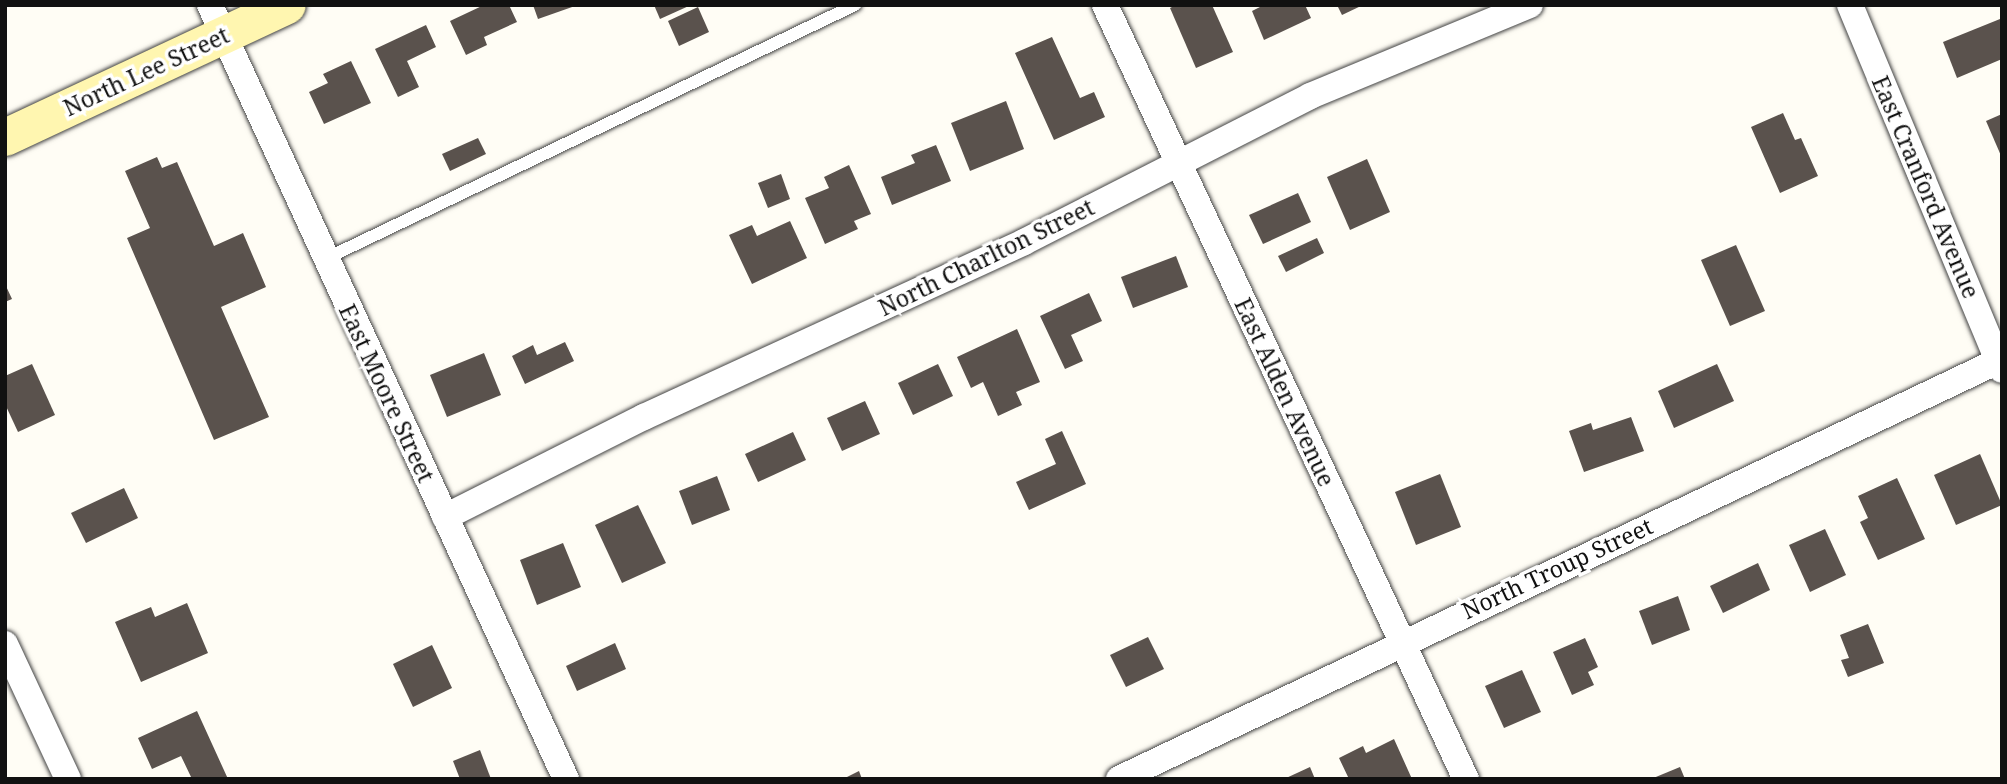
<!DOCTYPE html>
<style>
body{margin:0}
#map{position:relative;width:2007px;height:784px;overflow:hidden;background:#fffdf5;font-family:"Noto Serif",serif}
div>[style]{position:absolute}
.building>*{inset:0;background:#5a524d}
.roads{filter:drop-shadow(0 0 2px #444) drop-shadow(0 0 2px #444)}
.lane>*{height:12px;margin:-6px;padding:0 6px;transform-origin:6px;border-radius:6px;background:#fff}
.street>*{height:26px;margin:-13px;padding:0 13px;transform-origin:13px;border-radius:13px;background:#fff}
.secondary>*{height:37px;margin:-18.5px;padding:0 18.5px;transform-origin:18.5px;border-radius:18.5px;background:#fff6b0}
span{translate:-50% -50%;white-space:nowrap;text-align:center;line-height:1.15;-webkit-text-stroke:7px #fff;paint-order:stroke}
.street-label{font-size:23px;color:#111}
.frame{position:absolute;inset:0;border:7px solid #111;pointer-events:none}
</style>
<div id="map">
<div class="building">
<i style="clip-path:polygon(484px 5px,509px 5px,517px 22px,484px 37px,487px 45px,466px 55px,450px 21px)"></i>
<i style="clip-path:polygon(533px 5px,575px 5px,575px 6px,538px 19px)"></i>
<i style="clip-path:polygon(654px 5px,691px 5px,660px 19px)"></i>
<i style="clip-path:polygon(1176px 5px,1212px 5px,1233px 52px,1196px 68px,1170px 8px)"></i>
<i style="clip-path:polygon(1264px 5px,1305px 5px,1311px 18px,1264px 40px,1252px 11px)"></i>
<i style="clip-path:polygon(1337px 5px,1363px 5px,1342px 15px)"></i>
<i style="clip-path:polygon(698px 7px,709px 32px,679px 46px,668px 21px)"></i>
<i style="clip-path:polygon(2000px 19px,2002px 59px,1957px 78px,1943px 42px)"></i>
<i style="clip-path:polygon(426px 25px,436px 47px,407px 61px,419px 87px,398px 97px,375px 49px)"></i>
<i style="clip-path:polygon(1052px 37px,1080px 98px,1094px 92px,1105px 117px,1054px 140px,1015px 53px)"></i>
<i style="clip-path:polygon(351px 61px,371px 103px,324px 124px,309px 92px,328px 83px,323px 74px)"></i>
<i style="clip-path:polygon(1006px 101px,1024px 149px,970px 171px,951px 123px)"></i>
<i style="clip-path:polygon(1783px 113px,1795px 140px,1801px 138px,1818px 176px,1780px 193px,1751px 127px)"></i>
<i style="clip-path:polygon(2002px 114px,2002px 158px,1986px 121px)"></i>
<i style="clip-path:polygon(478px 138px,486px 154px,450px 171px,442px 154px)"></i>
<i style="clip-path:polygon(936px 145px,951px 181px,892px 205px,881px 177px,915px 163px,911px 155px)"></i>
<i style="clip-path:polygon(157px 157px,162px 168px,177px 162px,214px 246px,243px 233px,266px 287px,221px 307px,269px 417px,214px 440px,127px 238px,150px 228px,125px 171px)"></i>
<i style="clip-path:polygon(1367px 159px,1390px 212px,1350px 230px,1327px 177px)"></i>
<i style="clip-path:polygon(849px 165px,871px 214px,854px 221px,858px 229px,825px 244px,805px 198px,829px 188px,824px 177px)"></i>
<i style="clip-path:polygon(781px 174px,790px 199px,768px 208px,758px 183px)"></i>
<i style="clip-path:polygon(1298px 193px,1311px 222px,1263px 244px,1249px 215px)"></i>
<i style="clip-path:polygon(790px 221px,807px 258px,752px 284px,729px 235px,752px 225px,757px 236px)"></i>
<i style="clip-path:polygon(1317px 238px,1324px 253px,1286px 272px,1278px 256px)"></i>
<i style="clip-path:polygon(1736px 245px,1765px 311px,1730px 326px,1701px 260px)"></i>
<i style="clip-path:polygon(1176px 256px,1188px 287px,1133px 308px,1121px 277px)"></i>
<i style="clip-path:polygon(5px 284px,12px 299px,5px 302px)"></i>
<i style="clip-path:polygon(1089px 293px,1102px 321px,1071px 335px,1083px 361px,1065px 369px,1040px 316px)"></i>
<i style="clip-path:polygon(1017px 329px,1040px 382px,1016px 392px,1022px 405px,998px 416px,983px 382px,971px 388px,957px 357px)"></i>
<i style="clip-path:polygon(565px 342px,574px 361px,525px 384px,512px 356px,533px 345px,537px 355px)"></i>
<i style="clip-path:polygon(484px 353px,501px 395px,447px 417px,430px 375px)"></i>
<i style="clip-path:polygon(32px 364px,55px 415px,18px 432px,5px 404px,5px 376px)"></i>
<i style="clip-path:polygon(938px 364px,953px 396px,913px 415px,898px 383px)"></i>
<i style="clip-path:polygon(1717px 364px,1734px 401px,1674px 428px,1658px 391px)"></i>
<i style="clip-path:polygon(865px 401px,880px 434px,842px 451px,827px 418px)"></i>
<i style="clip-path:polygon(1631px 417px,1644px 451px,1584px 472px,1569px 431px,1591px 423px,1593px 430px)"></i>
<i style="clip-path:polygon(1062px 431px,1086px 484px,1029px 510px,1016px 482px,1056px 464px,1045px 439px)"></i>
<i style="clip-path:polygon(793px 432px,806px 460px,758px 482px,745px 454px)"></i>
<i style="clip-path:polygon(1980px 454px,2002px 505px,1956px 525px,1934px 475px)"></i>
<i style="clip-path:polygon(1440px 474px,1461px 527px,1416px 545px,1395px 492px)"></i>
<i style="clip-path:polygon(717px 476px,730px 510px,692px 525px,679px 491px)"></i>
<i style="clip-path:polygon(1897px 478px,1925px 539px,1878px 560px,1860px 522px,1868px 518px,1858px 496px)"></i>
<i style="clip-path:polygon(124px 488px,138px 518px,86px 543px,71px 513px)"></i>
<i style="clip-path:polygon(638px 505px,666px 563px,622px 583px,595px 525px)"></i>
<i style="clip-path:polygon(1825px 529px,1846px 575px,1810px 592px,1789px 545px)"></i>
<i style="clip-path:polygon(563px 543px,581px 587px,537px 605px,520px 560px)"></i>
<i style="clip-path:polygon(1758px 563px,1770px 590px,1723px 613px,1710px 586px)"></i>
<i style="clip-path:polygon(1678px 596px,1690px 630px,1652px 645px,1639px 611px)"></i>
<i style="clip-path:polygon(187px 603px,208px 653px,141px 682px,115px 622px,151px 607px,155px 617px)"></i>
<i style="clip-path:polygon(1868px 624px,1884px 663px,1848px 677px,1841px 660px,1849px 658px,1840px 635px)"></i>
<i style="clip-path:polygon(1148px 637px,1164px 669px,1126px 687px,1110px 655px)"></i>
<i style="clip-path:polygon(1585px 638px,1598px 667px,1588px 672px,1594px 685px,1572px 695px,1553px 652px)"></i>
<i style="clip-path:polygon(615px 643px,626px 669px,577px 691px,566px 666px)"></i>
<i style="clip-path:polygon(432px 645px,452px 688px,413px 707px,393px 664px)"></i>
<i style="clip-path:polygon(1522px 670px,1541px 712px,1504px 728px,1485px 686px)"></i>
<i style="clip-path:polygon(197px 711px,228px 779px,192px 779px,181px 756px,152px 769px,138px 738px)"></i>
<i style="clip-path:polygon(1394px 739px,1412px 779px,1349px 779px,1339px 758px,1363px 746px,1366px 753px)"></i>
<i style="clip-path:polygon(480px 750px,491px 779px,460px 779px,453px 761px)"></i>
<i style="clip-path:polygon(1310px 767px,1315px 779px,1284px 779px)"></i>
<i style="clip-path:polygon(1680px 767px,1685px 779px,1651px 779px)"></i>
<i style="clip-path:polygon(859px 771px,862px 779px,843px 779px)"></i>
</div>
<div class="roads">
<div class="lane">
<i style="left:325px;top:259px;width:588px;rotate:-25.61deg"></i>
</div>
<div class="street">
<i style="left:210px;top:5px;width:852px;rotate:65.3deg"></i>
<i style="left:1105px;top:5px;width:854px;rotate:65deg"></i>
<i style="left:1850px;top:5px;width:395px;rotate:67.4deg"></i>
<i style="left:445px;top:517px;width:223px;rotate:-26.7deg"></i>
<i style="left:644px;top:417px;width:418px;rotate:-24.7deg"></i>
<i style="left:1024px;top:242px;width:321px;rotate:-27deg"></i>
<i style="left:1310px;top:96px;width:238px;rotate:-22.5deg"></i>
<i style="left:5px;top:644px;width:149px;rotate:65deg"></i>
<i style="left:1119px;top:779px;width:973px;rotate:-25.43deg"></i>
</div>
<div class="secondary">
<i style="left:5px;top:137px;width:311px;rotate:-25.1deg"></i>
</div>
</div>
<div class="street-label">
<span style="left:146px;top:71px;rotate:-25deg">North Lee Street</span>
<span style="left:1926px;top:187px;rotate:67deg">East Cranford Avenue</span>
<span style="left:986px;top:257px;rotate:-26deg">North Charlton Street</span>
<span style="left:1285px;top:392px;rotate:65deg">East Alden Avenue</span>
<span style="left:387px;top:393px;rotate:65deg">East Moore Street</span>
<span style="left:1557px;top:568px;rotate:-25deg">North Troup Street</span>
</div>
<div class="frame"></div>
</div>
